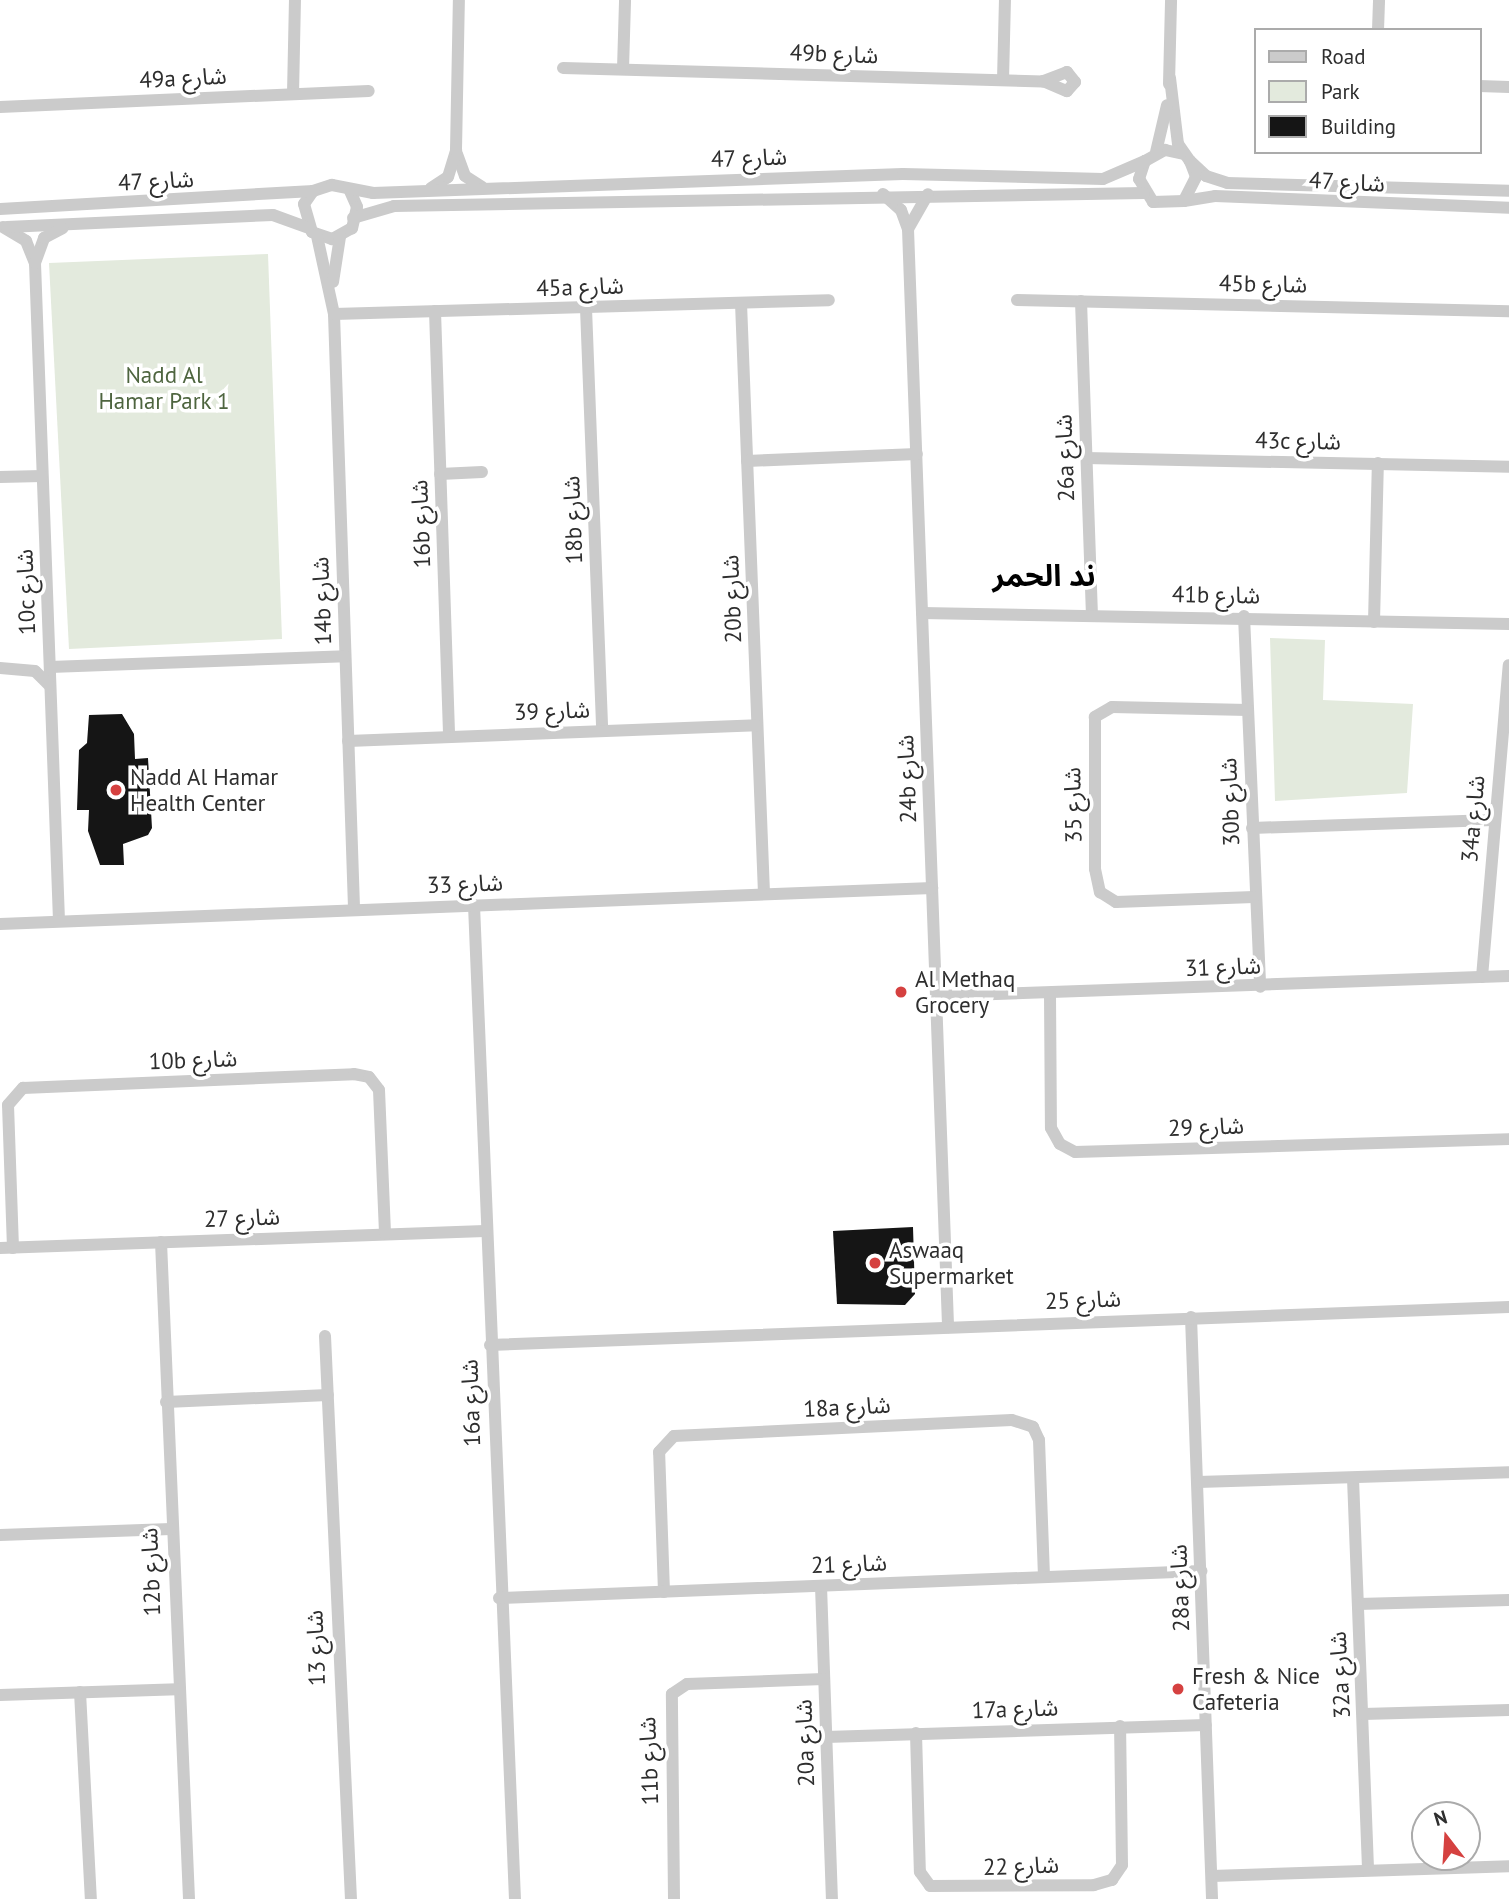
<!DOCTYPE html>
<meta charset="utf-8">
<style>
body{margin:0}
#map{position:relative;width:1509px;height:1899px;overflow:hidden;background:#fff;font-family:"PT Sans","Noto Sans Arabic",sans-serif}
div>[style]{position:absolute}
.green>*{inset:0;background:#e3eadd}
.building>*{inset:0;background:#151515}
.minor>*{height:12px;margin:-6px;padding:0 6px;transform-origin:6px;border-radius:6px;background:#cbcbcb}
.dots>*{width:19px;height:19px;translate:-50% -50%;box-sizing:border-box;border:4px solid #fff;border-radius:50%}
span{translate:-50% -50%;white-space:nowrap;text-align:center;line-height:1.15;-webkit-text-stroke:7px #fff;paint-order:stroke}
.street-label{font-size:23px;color:#2e2e2e}
.park-label{font-size:23px;color:#4e653f}
.poi-label{font-size:23px;color:#2e2e2e}
.left{translate:0 -50%;text-align:left}
.district-label{font-size:30px;color:#000;font-weight:700}
.legend{position:absolute;left:1254px;top:28px;width:228px;height:126px;box-sizing:border-box;background:#fff;border:2px solid #ababab;margin:0;padding:9px 12px;list-style:none;font-size:21px;color:#2e2e2e}
.legend li{display:flex;align-items:center;gap:14px;height:35px}
.legend b{width:35px;border:2px solid #ababab}
.north{position:absolute;left:1411px;top:1801px;width:70px;height:70px;box-sizing:border-box;background:#fff;border:2px solid #ababab;border-radius:50%;rotate:343deg;font-size:19px;font-weight:700;line-height:28px;text-align:center;color:#2e2e2e}
.north::after{content:'';display:block;margin:auto;width:24px;height:32px;background:#d54140;clip-path:polygon(50% 0,100% 100%,50% 72%,0 100%)}
</style>
<div id="map">
<div class="green">
<i style="clip-path:polygon(268px 254px,282px 639px,69px 649px,49px 263px)"></i>
<i style="clip-path:polygon(1270px 638px,1325px 640px,1323px 700px,1413px 704px,1407px 793px,1275px 801px)"></i>
</div>
<div class="building">
<i style="clip-path:polygon(122px 714px,134px 734px,135px 759px,148px 758px,152px 828px,148px 835px,123px 844px,124px 865px,100px 865px,88px 831px,89px 810px,77px 810px,79px 750px,87px 743px,89px 715px)"></i>
<i style="clip-path:polygon(913px 1227px,915px 1294px,905px 1305px,837px 1304px,833px 1231px)"></i>
</div>
<div class="minor">
<i style="left:1378px;top:30px;width:30px;rotate:-88deg"></i>
<i style="left:563px;top:68px;width:480px;rotate:1.6deg"></i>
<i style="left:1043px;top:81px;width:26px;rotate:23deg"></i>
<i style="left:1067px;top:91px;width:12px;rotate:-48deg"></i>
<i style="left:1075px;top:82px;width:13px;rotate:-129deg"></i>
<i style="left:1067px;top:72px;width:26px;rotate:159deg"></i>
<i style="left:623px;top:69px;width:69px;rotate:-88.3deg"></i>
<i style="left:1170px;top:78px;width:66px;rotate:83.1deg"></i>
<i style="left:1178px;top:144px;width:21px;rotate:55deg"></i>
<i style="left:1190px;top:161px;width:17px;rotate:69deg"></i>
<i style="left:1196px;top:177px;width:27px;rotate:117deg"></i>
<i style="left:1184px;top:201px;width:31px;rotate:178deg"></i>
<i style="left:1153px;top:202px;width:27px;rotate:-121deg"></i>
<i style="left:1139px;top:179px;width:19px;rotate:-72deg"></i>
<i style="left:1145px;top:161px;width:23px;rotate:-29deg"></i>
<i style="left:1165px;top:150px;width:19px;rotate:12deg"></i>
<i style="left:1003px;top:80px;width:80px;rotate:-88.6deg"></i>
<i style="left:1169px;top:84px;width:84px;rotate:-88.6deg"></i>
<i style="left:1479px;top:86px;width:30px;rotate:2deg"></i>
<i style="left:293px;top:94px;width:94px;rotate:-88.8deg"></i>
<i style="left:0;top:107px;width:369px;rotate:-2.5deg"></i>
<i style="left:1156px;top:152px;width:48px;rotate:-76.8deg"></i>
<i style="left:457px;top:154px;width:23px;rotate:70deg"></i>
<i style="left:465px;top:176px;width:20px;rotate:33deg"></i>
<i style="left:1190px;top:161px;width:22px;rotate:43deg"></i>
<i style="left:1206px;top:176px;width:22px;rotate:18deg"></i>
<i style="left:1227px;top:183px;width:282px;rotate:1.6deg"></i>
<i style="left:431px;top:188px;width:20px;rotate:-33deg"></i>
<i style="left:448px;top:177px;width:28px;rotate:-73deg"></i>
<i style="left:456px;top:150px;width:150px;rotate:-88.9deg"></i>
<i style="left:350px;top:191px;width:17px;rotate:66deg"></i>
<i style="left:357px;top:207px;width:22px;rotate:103deg"></i>
<i style="left:352px;top:228px;width:23px;rotate:151deg"></i>
<i style="left:332px;top:239px;width:21px;rotate:-161deg"></i>
<i style="left:312px;top:232px;width:29px;rotate:-106deg"></i>
<i style="left:304px;top:204px;width:16px;rotate:-55deg"></i>
<i style="left:313px;top:191px;width:20px;rotate:-18deg"></i>
<i style="left:332px;top:185px;width:42px;rotate:11deg"></i>
<i style="left:373px;top:193px;width:530px;rotate:-2.05deg"></i>
<i style="left:903px;top:174px;width:200px;rotate:1.4deg"></i>
<i style="left:1103px;top:179px;width:46px;rotate:-23.2deg"></i>
<i style="left:883px;top:194px;width:24px;rotate:42deg"></i>
<i style="left:901px;top:210px;width:20px;rotate:70deg"></i>
<i style="left:908px;top:229px;width:1099px;rotate:87.91deg"></i>
<i style="left:1184px;top:201px;width:31px;rotate:-9deg"></i>
<i style="left:1215px;top:196px;width:294px;rotate:2.3deg"></i>
<i style="left:0;top:209px;width:314px;rotate:-3.3deg"></i>
<i style="left:353px;top:218px;width:43px;rotate:-16.3deg"></i>
<i style="left:394px;top:206px;width:750px;rotate:-0.99deg"></i>
<i style="left:3px;top:227px;width:27px;rotate:31deg"></i>
<i style="left:26px;top:241px;width:24px;rotate:68deg"></i>
<i style="left:35px;top:263px;width:657px;rotate:87.91deg"></i>
<i style="left:7px;top:227px;width:266px;rotate:-2.6deg"></i>
<i style="left:273px;top:215px;width:37px;rotate:20deg"></i>
<i style="left:908px;top:229px;width:40px;rotate:-60.3deg"></i>
<i style="left:317px;top:236px;width:80px;rotate:77.7deg"></i>
<i style="left:334px;top:314px;width:595px;rotate:88.07deg"></i>
<i style="left:35px;top:263px;width:27px;rotate:-70deg"></i>
<i style="left:44px;top:238px;width:21px;rotate:-28deg"></i>
<i style="left:333px;top:282px;width:46px;rotate:-81.2deg"></i>
<i style="left:1017px;top:300px;width:492px;rotate:1.3deg"></i>
<i style="left:1081px;top:301px;width:312px;rotate:88deg"></i>
<i style="left:741px;top:303px;width:591px;rotate:87.77deg"></i>
<i style="left:586px;top:308px;width:422px;rotate:87.8deg"></i>
<i style="left:435px;top:311px;width:424px;rotate:88.1deg"></i>
<i style="left:334px;top:314px;width:495px;rotate:-1.6deg"></i>
<i style="left:1086px;top:458px;width:423px;rotate:1.2deg"></i>
<i style="left:747px;top:461px;width:170px;rotate:-2.4deg"></i>
<i style="left:440px;top:474px;width:42px;rotate:-2.7deg"></i>
<i style="left:0;top:477px;width:42px;rotate:-1.4deg"></i>
<i style="left:922px;top:613px;width:587px;rotate:1.07deg"></i>
<i style="left:1244px;top:616px;width:371px;rotate:87.5deg"></i>
<i style="left:1374px;top:622px;width:159px;rotate:-88.6deg"></i>
<i style="left:50px;top:667px;width:295px;rotate:-2.1deg"></i>
<i style="left:0;top:668px;width:35px;rotate:5deg"></i>
<i style="left:35px;top:671px;width:21px;rotate:45deg"></i>
<i style="left:1248px;top:710px;width:136px;rotate:-178.7deg"></i>
<i style="left:1112px;top:707px;width:20px;rotate:150deg"></i>
<i style="left:1095px;top:717px;width:152px;rotate:90deg"></i>
<i style="left:1095px;top:869px;width:24px;rotate:78deg"></i>
<i style="left:1100px;top:892px;width:19px;rotate:32deg"></i>
<i style="left:1116px;top:902px;width:138px;rotate:-2.1deg"></i>
<i style="left:348px;top:741px;width:409px;rotate:-2.2deg"></i>
<i style="left:1252px;top:828px;width:241px;rotate:-1.9deg"></i>
<i style="left:474px;top:905px;width:995px;rotate:87.64deg"></i>
<i style="left:0;top:924px;width:933px;rotate:-2.21deg"></i>
<i style="left:1482px;top:977px;width:313px;rotate:-85.1deg"></i>
<i style="left:1050px;top:994px;width:134px;rotate:89.6deg"></i>
<i style="left:1051px;top:1128px;width:18px;rotate:61deg"></i>
<i style="left:1060px;top:1144px;width:17px;rotate:28deg"></i>
<i style="left:1075px;top:1152px;width:434px;rotate:-1.7deg"></i>
<i style="left:938px;top:996px;width:571px;rotate:-2.01deg"></i>
<i style="left:161px;top:1242px;width:658px;rotate:87.56deg"></i>
<i style="left:0;top:1248px;width:485px;rotate:-2deg"></i>
<i style="left:13px;top:1248px;width:143px;rotate:-92deg"></i>
<i style="left:8px;top:1105px;width:23px;rotate:-49deg"></i>
<i style="left:23px;top:1088px;width:331px;rotate:-2.4deg"></i>
<i style="left:354px;top:1074px;width:15px;rotate:11deg"></i>
<i style="left:369px;top:1077px;width:16px;rotate:52deg"></i>
<i style="left:379px;top:1090px;width:144px;rotate:87.6deg"></i>
<i style="left:1191px;top:1317px;width:582px;rotate:87.93deg"></i>
<i style="left:325px;top:1336px;width:564px;rotate:87.36deg"></i>
<i style="left:490px;top:1345px;width:1020px;rotate:-2.14deg"></i>
<i style="left:166px;top:1402px;width:162px;rotate:-2.5deg"></i>
<i style="left:1353px;top:1478px;width:392px;rotate:87.8deg"></i>
<i style="left:1198px;top:1482px;width:311px;rotate:-1.8deg"></i>
<i style="left:0;top:1535px;width:171px;rotate:-2deg"></i>
<i style="left:821px;top:1586px;width:313px;rotate:88deg"></i>
<i style="left:664px;top:1592px;width:140px;rotate:-92deg"></i>
<i style="left:659px;top:1452px;width:22px;rotate:-47deg"></i>
<i style="left:674px;top:1436px;width:338px;rotate:-2.7deg"></i>
<i style="left:1012px;top:1420px;width:22px;rotate:18deg"></i>
<i style="left:1033px;top:1427px;width:14px;rotate:65deg"></i>
<i style="left:1039px;top:1440px;width:137px;rotate:87.9deg"></i>
<i style="left:499px;top:1598px;width:703px;rotate:-2.2deg"></i>
<i style="left:1358px;top:1604px;width:151px;rotate:-1.5deg"></i>
<i style="left:80px;top:1692px;width:207px;rotate:87deg"></i>
<i style="left:0;top:1695px;width:177px;rotate:-1.9deg"></i>
<i style="left:1363px;top:1714px;width:146px;rotate:-1.6deg"></i>
<i style="left:916px;top:1733px;width:139px;rotate:88.4deg"></i>
<i style="left:920px;top:1872px;width:17px;rotate:54deg"></i>
<i style="left:930px;top:1886px;width:164px;rotate:-0.3deg"></i>
<i style="left:1094px;top:1885px;width:19px;rotate:-16deg"></i>
<i style="left:1112px;top:1880px;width:18px;rotate:-56deg"></i>
<i style="left:1122px;top:1865px;width:139px;rotate:-90.8deg"></i>
<i style="left:826px;top:1737px;width:380px;rotate:-1.8deg"></i>
<i style="left:1212px;top:1876px;width:297px;rotate:-1.9deg"></i>
<i style="left:674px;top:1899px;width:205px;rotate:-90.6deg"></i>
<i style="left:672px;top:1694px;width:18px;rotate:-34deg"></i>
<i style="left:687px;top:1684px;width:137px;rotate:-2.1deg"></i>
</div>
<div class="dots">
<i style="left:116px;top:790px;background:#d54140"></i>
<i style="left:901px;top:992px;background:#d54140"></i>
<i style="left:875px;top:1263px;background:#d54140"></i>
<i style="left:1178px;top:1689px;background:#d54140"></i>
</div>
<div class="street-label">
<span style="left:834px;top:54px;rotate:2deg">49b شارع</span>
<span style="left:183px;top:78px;rotate:-3deg">49a شارع</span>
<span style="left:749px;top:158px;rotate:-2deg">شارع 47</span>
<span style="left:156px;top:181px;rotate:-3deg">شارع 47</span>
<span style="left:1347px;top:182px;rotate:3deg">شارع 47</span>
<span style="left:1263px;top:284px;rotate:1deg">45b شارع</span>
<span style="left:580px;top:287px;rotate:-2deg">45a شارع</span>
<span style="left:1298px;top:441px;rotate:1deg">43c شارع</span>
<span style="left:1065px;top:458px;rotate:-92deg">26a شارع</span>
<span style="left:573px;top:520px;rotate:-92deg">18b شارع</span>
<span style="left:421px;top:524px;rotate:-92deg">16b شارع</span>
<span style="left:26px;top:592px;rotate:-92deg">10c شارع</span>
<span style="left:1216px;top:595px;rotate:1deg">41b شارع</span>
<span style="left:732px;top:599px;rotate:-92deg">20b شارع</span>
<span style="left:322px;top:601px;rotate:-92deg">14b شارع</span>
<span style="left:552px;top:711px;rotate:-2deg">شارع 39</span>
<span style="left:907px;top:779px;rotate:-92deg">24b شارع</span>
<span style="left:1230px;top:802px;rotate:-92deg">30b شارع</span>
<span style="left:1073px;top:805px;rotate:-91deg">شارع 35</span>
<span style="left:1473px;top:819px;rotate:-85deg">34a شارع</span>
<span style="left:465px;top:884px;rotate:-2deg">شارع 33</span>
<span style="left:1223px;top:967px;rotate:-2deg">شارع 31</span>
<span style="left:193px;top:1060px;rotate:-2deg">10b شارع</span>
<span style="left:1206px;top:1127px;rotate:-2deg">شارع 29</span>
<span style="left:242px;top:1218px;rotate:-2deg">شارع 27</span>
<span style="left:1083px;top:1300px;rotate:-2deg">شارع 25</span>
<span style="left:471px;top:1403px;rotate:-92deg">16a شارع</span>
<span style="left:847px;top:1407px;rotate:-3deg">18a شارع</span>
<span style="left:849px;top:1564px;rotate:-2deg">شارع 21</span>
<span style="left:151px;top:1572px;rotate:-92deg">12b شارع</span>
<span style="left:1180px;top:1588px;rotate:-92deg">28a شارع</span>
<span style="left:316px;top:1648px;rotate:-92deg">شارع 13</span>
<span style="left:1340px;top:1675px;rotate:-93deg">32a شارع</span>
<span style="left:1015px;top:1709px;rotate:-2deg">17a شارع</span>
<span style="left:805px;top:1743px;rotate:-92deg">20a شارع</span>
<span style="left:649px;top:1761px;rotate:-92deg">11b شارع</span>
<span style="left:1021px;top:1866px;rotate:-2deg">شارع 22</span>
</div>
<div class="park-label">
<span style="left:164px;top:388px">Nadd Al<br>Hamar Park 1</span>
</div>
<div class="poi-label">
<span class="left" style="left:130px;top:790px">Nadd Al Hamar<br>Health Center</span>
<span class="left" style="left:915px;top:992px">Al Methaq<br>Grocery</span>
<span class="left" style="left:889px;top:1263px">Aswaaq<br>Supermarket</span>
<span class="left" style="left:1192px;top:1689px">Fresh &amp; Nice<br>Cafeteria</span>
</div>
<div class="district-label">
<span style="left:1044px;top:575px">ند الحمر</span>
</div>
<ul class="legend">
<li><b style="height:9px;background:#cbcbcb"></b>Road</li>
<li><b style="height:19px;background:#e3eadd"></b>Park</li>
<li><b style="height:19px;background:#151515"></b>Building</li>
</ul>
<div class="north">N</div>
</div>
